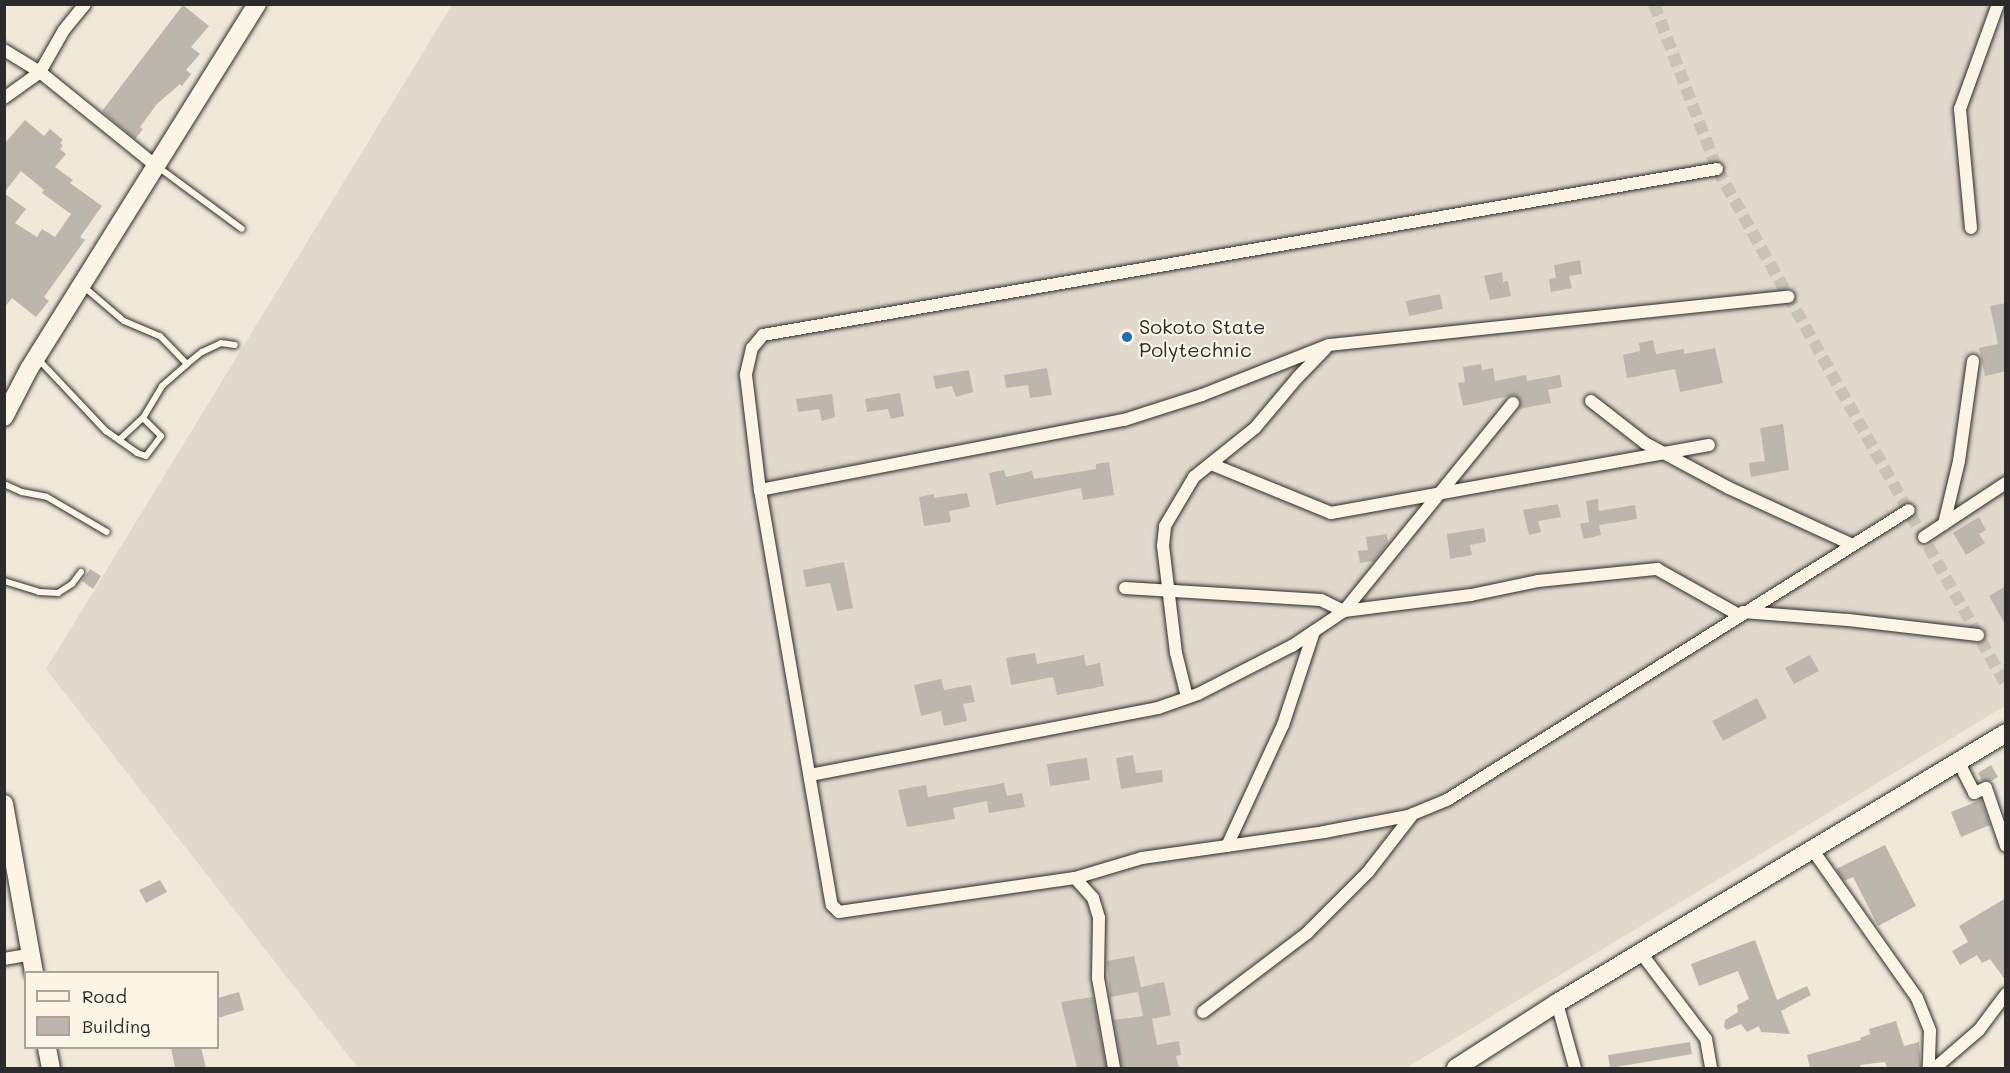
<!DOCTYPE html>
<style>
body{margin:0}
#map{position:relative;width:2010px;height:1073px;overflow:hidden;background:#efe9da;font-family:Mali,sans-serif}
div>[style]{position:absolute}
.built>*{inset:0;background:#e0dacc}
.building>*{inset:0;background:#bcb7ac}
.street-tunnel>*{height:12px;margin-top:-6px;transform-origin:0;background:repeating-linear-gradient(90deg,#c8c3b7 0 12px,transparent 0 18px)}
.roads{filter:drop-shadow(0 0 2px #2b2b2b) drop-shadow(0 0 2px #2b2b2b)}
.lane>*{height:6px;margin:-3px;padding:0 3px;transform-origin:3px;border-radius:3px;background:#fcf5e5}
.street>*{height:12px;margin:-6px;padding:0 6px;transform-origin:6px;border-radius:6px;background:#fcf5e5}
.secondary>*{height:18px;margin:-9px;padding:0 9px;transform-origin:9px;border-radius:9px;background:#fcf5e5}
.dots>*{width:16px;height:16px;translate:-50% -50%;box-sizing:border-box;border:3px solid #fcf5e5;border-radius:50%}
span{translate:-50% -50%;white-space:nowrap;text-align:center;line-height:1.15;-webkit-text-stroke:4.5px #fcf5e5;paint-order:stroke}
.poi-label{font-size:20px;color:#2b2b2b}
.left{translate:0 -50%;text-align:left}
.frame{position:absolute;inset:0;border:6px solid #2b2b2b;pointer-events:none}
.legend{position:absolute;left:24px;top:971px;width:195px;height:78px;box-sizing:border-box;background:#fcf5e5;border:2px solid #a8a49b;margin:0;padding:8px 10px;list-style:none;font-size:18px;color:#2b2b2b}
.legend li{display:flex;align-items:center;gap:12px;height:30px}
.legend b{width:30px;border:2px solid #a8a49b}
</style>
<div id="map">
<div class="built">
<i style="clip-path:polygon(452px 5px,2005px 5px,2005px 706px,1406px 1068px,358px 1068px,46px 669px)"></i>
</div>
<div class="building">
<i style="clip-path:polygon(183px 5px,209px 26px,191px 47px,200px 54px,186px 70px,191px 74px,182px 86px,180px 84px,157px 104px,140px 127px,143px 129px,135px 139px,102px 111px)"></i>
<i style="clip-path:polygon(25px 120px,44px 136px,50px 129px,63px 140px,60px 143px,63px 146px,60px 149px,66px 154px,55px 167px,73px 180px,70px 183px,102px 206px,80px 237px,85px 240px,44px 297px,49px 301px,36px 317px,12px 298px,4px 308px,4px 193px,26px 209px,15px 223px,37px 237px,42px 229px,55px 237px,71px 214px,42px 193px,44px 190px,21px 171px,4px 193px,4px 144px)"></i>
<i style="clip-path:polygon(1580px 260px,1582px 274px,1569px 276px,1572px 288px,1551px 292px,1549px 279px,1556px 278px,1554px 265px)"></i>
<i style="clip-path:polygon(1502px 272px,1503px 282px,1508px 281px,1511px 296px,1490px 300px,1484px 276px)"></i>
<i style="clip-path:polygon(1440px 294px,1443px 309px,1409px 316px,1406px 301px)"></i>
<i style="clip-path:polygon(2006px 303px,2006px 371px,1985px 376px,1979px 348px,1998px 344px,1990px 306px)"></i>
<i style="clip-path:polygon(1653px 340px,1656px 354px,1684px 349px,1684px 354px,1715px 348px,1723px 383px,1680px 392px,1675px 369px,1627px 378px,1623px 355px,1640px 351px,1639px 343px)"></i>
<i style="clip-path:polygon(1481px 364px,1482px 370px,1493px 368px,1495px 381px,1526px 375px,1527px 381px,1560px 375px,1562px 387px,1548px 390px,1551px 403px,1519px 409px,1520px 400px,1514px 395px,1463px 406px,1458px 383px,1465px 382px,1463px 367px)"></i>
<i style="clip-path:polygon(1047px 368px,1052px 395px,1030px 398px,1028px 385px,1006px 388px,1004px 375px)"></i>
<i style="clip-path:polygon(969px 370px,973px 392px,956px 397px,952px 386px,936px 389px,933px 376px)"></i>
<i style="clip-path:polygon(900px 393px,904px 416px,891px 419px,888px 409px,867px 412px,865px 399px)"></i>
<i style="clip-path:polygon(832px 394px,835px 417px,822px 421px,819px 409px,798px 412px,796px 399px)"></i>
<i style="clip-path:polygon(1783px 424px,1789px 470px,1751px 477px,1749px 463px,1765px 461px,1760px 428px)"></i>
<i style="clip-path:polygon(1109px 462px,1114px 495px,1083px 500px,1081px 488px,996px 505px,989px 473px,1004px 470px,1006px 477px,1032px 471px,1034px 479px,1096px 469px,1096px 464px)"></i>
<i style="clip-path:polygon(967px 493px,970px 507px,949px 511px,951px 522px,924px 526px,919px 497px,934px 494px,934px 498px)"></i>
<i style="clip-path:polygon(1598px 499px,1599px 511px,1635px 505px,1637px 519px,1599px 525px,1601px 535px,1584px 539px,1580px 524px,1589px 522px,1586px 501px)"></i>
<i style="clip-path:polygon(1558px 504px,1561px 517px,1538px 521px,1541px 532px,1529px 535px,1523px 510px)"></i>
<i style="clip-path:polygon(1979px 517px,1986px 530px,1979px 534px,1985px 543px,1966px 555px,1953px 533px)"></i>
<i style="clip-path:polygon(1484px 528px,1486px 542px,1470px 545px,1472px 555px,1450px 559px,1447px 534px)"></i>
<i style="clip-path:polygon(1387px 534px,1388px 543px,1374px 561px,1360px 563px,1358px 551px,1368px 550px,1366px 537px)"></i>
<i style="clip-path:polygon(844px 562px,853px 608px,837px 611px,830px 583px,806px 587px,803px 570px)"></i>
<i style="clip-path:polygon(90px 569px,101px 576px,93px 589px,82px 581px)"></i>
<i style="clip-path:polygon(2006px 586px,2006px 626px,1989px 596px)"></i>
<i style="clip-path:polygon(1035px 653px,1037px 664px,1084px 655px,1086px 666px,1100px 663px,1104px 686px,1057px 695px,1053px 677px,1011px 685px,1006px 658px)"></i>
<i style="clip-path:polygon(1810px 655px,1819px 671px,1794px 684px,1785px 668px)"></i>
<i style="clip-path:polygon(941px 679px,944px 690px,971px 685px,975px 702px,963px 704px,967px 721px,944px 726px,941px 711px,921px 716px,914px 685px)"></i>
<i style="clip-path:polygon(1757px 698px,1767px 718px,1723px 741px,1712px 721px)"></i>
<i style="clip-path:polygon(1133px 755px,1136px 773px,1162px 770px,1163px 782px,1121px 789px,1116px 758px)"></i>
<i style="clip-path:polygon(1087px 758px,1090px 780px,1050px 786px,1047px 764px)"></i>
<i style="clip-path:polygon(1991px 765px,1998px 777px,1991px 781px,1982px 781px,1978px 773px)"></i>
<i style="clip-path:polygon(1004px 783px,1007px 796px,1022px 793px,1025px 807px,989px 813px,987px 801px,953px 808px,955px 819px,907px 827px,898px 790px,926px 785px,928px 797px)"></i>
<i style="clip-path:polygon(1981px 800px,1990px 825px,1961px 837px,1951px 812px)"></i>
<i style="clip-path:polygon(1885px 845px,1916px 906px,1878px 926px,1853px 877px,1844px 881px,1836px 869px)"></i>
<i style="clip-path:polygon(160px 880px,167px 892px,146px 903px,139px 890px)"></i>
<i style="clip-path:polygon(2006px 898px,2006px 981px,1990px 959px,1982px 963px,1977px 955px,1960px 965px,1952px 951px,1968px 942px,1959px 926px)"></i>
<i style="clip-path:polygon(1755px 940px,1777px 1000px,1807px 986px,1811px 995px,1781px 1011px,1790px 1034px,1761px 1032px,1759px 1026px,1747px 1032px,1741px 1024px,1727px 1030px,1724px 1027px,1725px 1020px,1738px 1012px,1737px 1005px,1749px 999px,1738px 971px,1699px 986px,1691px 964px)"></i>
<i style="clip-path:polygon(1134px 956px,1141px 987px,1164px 982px,1171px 1015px,1152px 1019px,1157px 1045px,1179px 1041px,1181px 1055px,1176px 1056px,1179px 1068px,1122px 1068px,1114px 1020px,1143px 1016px,1138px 992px,1110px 997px,1107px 961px)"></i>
<i style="clip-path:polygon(239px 992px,244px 1010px,218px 1018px,218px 998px)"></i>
<i style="clip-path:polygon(1093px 997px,1106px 1068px,1077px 1068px,1061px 1002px)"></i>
<i style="clip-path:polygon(1896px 1021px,1904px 1046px,1919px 1042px,1921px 1068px,1887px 1068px,1885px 1062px,1860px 1065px,1861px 1068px,1810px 1068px,1807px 1055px,1861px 1040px,1860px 1038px,1870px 1034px,1869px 1029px)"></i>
<i style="clip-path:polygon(1690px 1042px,1692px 1054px,1610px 1068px,1608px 1055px)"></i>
<i style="clip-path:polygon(171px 1047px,201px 1047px,206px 1068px,175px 1068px)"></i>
</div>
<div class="street-tunnel">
<i style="left:1654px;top:4px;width:177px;rotate:69.1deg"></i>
<i style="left:1717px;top:169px;width:591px;rotate:60.75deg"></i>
</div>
<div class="roads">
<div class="lane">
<i style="left:158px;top:167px;width:104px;rotate:36.4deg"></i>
<i style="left:84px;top:287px;width:52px;rotate:40.4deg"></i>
<i style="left:124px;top:321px;width:39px;rotate:23deg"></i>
<i style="left:160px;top:336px;width:39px;rotate:46deg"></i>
<i style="left:187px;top:364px;width:19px;rotate:-39deg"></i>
<i style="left:202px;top:352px;width:21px;rotate:-25deg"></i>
<i style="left:221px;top:343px;width:14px;rotate:8deg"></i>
<i style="left:39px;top:360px;width:98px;rotate:46.7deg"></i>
<i style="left:106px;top:431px;width:38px;rotate:35deg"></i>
<i style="left:137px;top:453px;width:9px;rotate:18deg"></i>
<i style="left:146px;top:456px;width:25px;rotate:-53deg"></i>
<i style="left:161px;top:436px;width:25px;rotate:-135deg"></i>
<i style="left:119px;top:440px;width:33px;rotate:-43deg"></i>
<i style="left:143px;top:418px;width:37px;rotate:-59deg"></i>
<i style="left:162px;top:386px;width:33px;rotate:-41deg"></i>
<i style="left:4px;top:484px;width:20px;rotate:24deg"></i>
<i style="left:22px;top:492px;width:25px;rotate:11deg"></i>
<i style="left:47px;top:497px;width:69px;rotate:30.3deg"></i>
<i style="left:4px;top:581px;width:37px;rotate:17deg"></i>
<i style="left:39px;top:592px;width:19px;rotate:3deg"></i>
<i style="left:58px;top:593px;width:17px;rotate:-33deg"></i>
<i style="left:72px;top:584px;width:15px;rotate:-53deg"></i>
</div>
<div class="street">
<i style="left:4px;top:50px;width:42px;rotate:31.4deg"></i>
<i style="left:40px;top:72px;width:148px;rotate:39deg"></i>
<i style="left:4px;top:98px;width:44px;rotate:-35.8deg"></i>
<i style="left:40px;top:72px;width:48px;rotate:-60.3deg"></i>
<i style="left:64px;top:30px;width:33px;rotate:-51deg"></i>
<i style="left:1717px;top:169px;width:968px;rotate:170.13deg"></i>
<i style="left:763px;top:335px;width:17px;rotate:130deg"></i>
<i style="left:752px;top:348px;width:28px;rotate:103deg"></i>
<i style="left:746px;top:375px;width:116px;rotate:83.1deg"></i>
<i style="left:760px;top:490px;width:421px;rotate:80.2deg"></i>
<i style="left:832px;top:905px;width:10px;rotate:45deg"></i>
<i style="left:839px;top:912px;width:238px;rotate:-8.2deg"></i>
<i style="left:1075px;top:878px;width:70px;rotate:-16.6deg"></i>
<i style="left:1142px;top:858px;width:184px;rotate:-8.1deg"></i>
<i style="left:1324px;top:832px;width:86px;rotate:-10.8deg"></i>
<i style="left:1408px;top:816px;width:42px;rotate:-22.3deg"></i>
<i style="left:1447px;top:800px;width:545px;rotate:-32.12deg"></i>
<i style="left:1971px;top:228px;width:120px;rotate:-95.3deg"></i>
<i style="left:1960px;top:109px;width:112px;rotate:-70.1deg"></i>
<i style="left:1591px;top:401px;width:68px;rotate:37.9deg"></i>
<i style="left:1645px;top:443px;width:95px;rotate:28.2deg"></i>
<i style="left:1729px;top:488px;width:136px;rotate:24.7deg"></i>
<i style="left:1211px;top:464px;width:130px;rotate:22.2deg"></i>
<i style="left:1331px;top:513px;width:384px;rotate:-10.2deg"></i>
<i style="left:760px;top:490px;width:371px;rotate:-10.9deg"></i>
<i style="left:1124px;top:420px;width:82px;rotate:-17.8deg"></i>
<i style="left:1202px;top:395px;width:136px;rotate:-21.5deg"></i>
<i style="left:1329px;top:345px;width:462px;rotate:-6deg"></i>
<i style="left:1944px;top:524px;width:65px;rotate:-76.6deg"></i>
<i style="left:1959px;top:461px;width:101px;rotate:-82deg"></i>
<i style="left:1924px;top:537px;width:98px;rotate:-33.4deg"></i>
<i style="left:1125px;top:588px;width:196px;rotate:3.5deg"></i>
<i style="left:1321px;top:600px;width:25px;rotate:26deg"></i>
<i style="left:1344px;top:611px;width:268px;rotate:-50.9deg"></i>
<i style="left:1743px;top:612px;width:105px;rotate:4.4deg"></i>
<i style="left:1848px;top:620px;width:131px;rotate:6.6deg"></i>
<i style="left:1187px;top:697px;width:45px;rotate:-104deg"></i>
<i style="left:1176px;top:653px;width:108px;rotate:-96.9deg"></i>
<i style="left:1163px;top:546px;width:20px;rotate:-84deg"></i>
<i style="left:1165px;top:526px;width:57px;rotate:-59.4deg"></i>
<i style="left:1194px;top:477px;width:78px;rotate:-38.8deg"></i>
<i style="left:1255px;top:428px;width:67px;rotate:-49.9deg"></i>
<i style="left:1298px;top:377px;width:40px;rotate:-46deg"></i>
<i style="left:1958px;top:761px;width:36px;rotate:63deg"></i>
<i style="left:1974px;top:793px;width:13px;rotate:-23deg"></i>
<i style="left:1986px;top:788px;width:61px;rotate:71deg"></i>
<i style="left:810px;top:775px;width:354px;rotate:-10.9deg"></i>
<i style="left:1158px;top:708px;width:42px;rotate:-19.3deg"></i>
<i style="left:1198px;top:694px;width:106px;rotate:-27.1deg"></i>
<i style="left:1292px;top:646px;width:63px;rotate:-33.9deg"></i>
<i style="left:1344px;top:611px;width:128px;rotate:-7.2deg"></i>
<i style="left:1471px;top:595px;width:68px;rotate:-11.8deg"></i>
<i style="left:1538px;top:581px;width:120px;rotate:-5.8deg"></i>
<i style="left:1657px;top:569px;width:94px;rotate:29.3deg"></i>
<i style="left:1227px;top:846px;width:133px;rotate:-65.2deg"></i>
<i style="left:1283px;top:725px;width:99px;rotate:-71.7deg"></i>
<i style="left:1812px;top:849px;width:182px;rotate:54.8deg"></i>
<i style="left:1917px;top:998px;width:35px;rotate:68deg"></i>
<i style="left:1930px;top:1031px;width:37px;rotate:92deg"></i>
<i style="left:1075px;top:878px;width:27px;rotate:48deg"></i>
<i style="left:1093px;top:898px;width:21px;rotate:73deg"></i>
<i style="left:1099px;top:918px;width:60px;rotate:91deg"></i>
<i style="left:1098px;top:978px;width:91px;rotate:79.9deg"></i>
<i style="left:1641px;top:953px;width:108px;rotate:52.9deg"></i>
<i style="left:1706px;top:1039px;width:29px;rotate:80deg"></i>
<i style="left:4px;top:959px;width:27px;rotate:-10deg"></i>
<i style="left:1557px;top:1003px;width:67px;rotate:74.5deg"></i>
<i style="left:1203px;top:1012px;width:131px;rotate:-37.2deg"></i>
<i style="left:1307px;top:933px;width:86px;rotate:-45deg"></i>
<i style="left:1368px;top:872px;width:73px;rotate:-52.2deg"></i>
<i style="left:1935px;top:1068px;width:58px;rotate:-40.8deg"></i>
<i style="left:1979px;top:1030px;width:45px;rotate:-53.1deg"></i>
</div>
<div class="secondary">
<i style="left:4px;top:417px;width:54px;rotate:-62.5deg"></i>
<i style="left:29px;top:369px;width:430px;rotate:-58deg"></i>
<i style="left:4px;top:804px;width:171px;rotate:79.9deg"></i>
<i style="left:47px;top:1048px;width:20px;rotate:79deg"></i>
<i style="left:1456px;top:1068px;width:120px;rotate:-32.8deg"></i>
<i style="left:1557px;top:1003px;width:524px;rotate:-31.02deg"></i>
</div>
</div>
<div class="dots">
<i style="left:1127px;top:337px;background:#1f6fb2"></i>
</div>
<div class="poi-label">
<span class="left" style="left:1139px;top:338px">Sokoto State<br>Polytechnic</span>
</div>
<div class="frame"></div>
<ul class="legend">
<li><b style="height:8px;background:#fcf5e5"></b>Road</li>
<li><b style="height:16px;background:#bcb7ac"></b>Building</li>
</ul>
</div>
